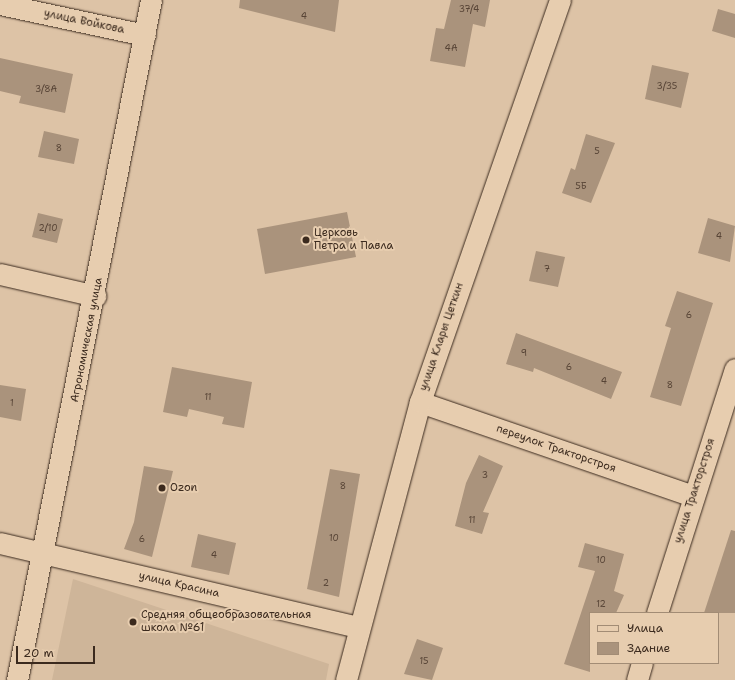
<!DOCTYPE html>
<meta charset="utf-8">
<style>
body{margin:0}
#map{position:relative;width:735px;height:680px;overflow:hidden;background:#ddc3a6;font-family:"Shantell Sans",sans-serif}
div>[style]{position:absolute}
.built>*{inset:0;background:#ceb599}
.building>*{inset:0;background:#aa937c}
.roads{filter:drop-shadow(0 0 1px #3b2a1e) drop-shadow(0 0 1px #3b2a1e)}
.street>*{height:21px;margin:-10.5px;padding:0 10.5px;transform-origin:10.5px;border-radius:10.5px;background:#e7cdaf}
.dots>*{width:11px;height:11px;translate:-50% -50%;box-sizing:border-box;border:2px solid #e7cdaf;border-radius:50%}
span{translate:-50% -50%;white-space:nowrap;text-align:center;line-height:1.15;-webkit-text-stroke:4px #e7cdaf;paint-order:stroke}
.number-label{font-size:9px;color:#574436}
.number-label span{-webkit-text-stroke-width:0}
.street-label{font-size:11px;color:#3b2a1e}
.poi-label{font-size:11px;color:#3b2a1e}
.left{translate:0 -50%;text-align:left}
.legend{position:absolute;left:589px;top:612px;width:130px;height:52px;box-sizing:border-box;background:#e7cdaf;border:1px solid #a28c75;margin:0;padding:5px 7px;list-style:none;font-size:12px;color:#3b2a1e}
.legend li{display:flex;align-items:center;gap:8px;height:20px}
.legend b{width:20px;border:1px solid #a28c75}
.scale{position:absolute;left:16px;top:646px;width:79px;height:18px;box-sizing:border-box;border:2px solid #3b2a1e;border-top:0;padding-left:5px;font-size:12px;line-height:14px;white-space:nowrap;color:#3b2a1e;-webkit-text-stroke:3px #e7cdaf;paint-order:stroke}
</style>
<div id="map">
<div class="built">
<i style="clip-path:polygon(73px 579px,329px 664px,326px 680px,52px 680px)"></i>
</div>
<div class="building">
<i style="clip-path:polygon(240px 0,339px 0,335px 32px,239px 8px)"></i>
<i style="clip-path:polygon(451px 0,490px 0,485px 27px,473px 24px,465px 67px,430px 61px,436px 28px,444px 29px)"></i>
<i style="clip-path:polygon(718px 9px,735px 14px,735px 38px,712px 31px)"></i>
<i style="clip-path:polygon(0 58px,73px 74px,65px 113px,19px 103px,21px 96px,0 91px)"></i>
<i style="clip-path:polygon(652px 65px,689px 73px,681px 108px,645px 99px)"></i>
<i style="clip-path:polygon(44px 131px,79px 139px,74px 164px,38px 157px)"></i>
<i style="clip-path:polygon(586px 134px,615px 143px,591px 203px,562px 193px,571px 168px,575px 170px)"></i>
<i style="clip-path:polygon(347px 212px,356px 257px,265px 274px,257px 229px)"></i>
<i style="clip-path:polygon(38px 213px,63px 219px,57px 243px,32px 237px)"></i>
<i style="clip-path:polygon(708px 218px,735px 226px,730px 262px,698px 253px)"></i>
<i style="clip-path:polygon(536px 251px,565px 257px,558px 287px,529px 281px)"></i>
<i style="clip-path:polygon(677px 291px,713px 303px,681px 406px,650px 397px,671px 328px,665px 326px)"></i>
<i style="clip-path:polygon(516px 333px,622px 372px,611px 399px,534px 368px,533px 372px,506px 364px)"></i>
<i style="clip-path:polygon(172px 367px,252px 382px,244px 428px,222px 424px,224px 417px,189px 409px,187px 417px,163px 412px)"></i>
<i style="clip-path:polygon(0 385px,26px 389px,21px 421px,0 417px)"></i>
<i style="clip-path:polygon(479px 455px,503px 466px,483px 512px,489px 513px,482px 534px,455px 526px,466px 483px)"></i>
<i style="clip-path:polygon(144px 466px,173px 471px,152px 557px,124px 549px,134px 522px)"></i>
<i style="clip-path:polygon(330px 469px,360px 474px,339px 597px,307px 589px)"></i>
<i style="clip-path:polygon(731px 530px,735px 531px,735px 613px,704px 613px)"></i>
<i style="clip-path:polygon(198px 534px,236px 543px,229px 575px,191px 567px)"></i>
<i style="clip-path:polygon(585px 543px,624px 554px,614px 591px,624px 595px,616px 613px,590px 613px,590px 672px,564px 664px,595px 571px,578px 567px)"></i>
<i style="clip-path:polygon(417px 639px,443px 648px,432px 680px,404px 674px)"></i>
</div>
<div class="roads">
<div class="street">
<i style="left:0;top:4px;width:148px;rotate:12.1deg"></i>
<i style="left:0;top:274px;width:98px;rotate:12.9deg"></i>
<i style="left:420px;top:402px;width:289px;rotate:19deg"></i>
<i style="left:0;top:543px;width:368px;rotate:13.2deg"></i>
<i style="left:657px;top:613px;width:256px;rotate:-72.3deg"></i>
<i style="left:17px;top:680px;width:693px;rotate:-78.85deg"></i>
<i style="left:346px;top:680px;width:288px;rotate:-75.1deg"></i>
<i style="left:420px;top:402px;width:426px;rotate:-70.8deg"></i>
<i style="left:637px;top:680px;width:18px;rotate:-74deg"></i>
</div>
</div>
<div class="dots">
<i style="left:306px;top:240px;background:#3b2a1e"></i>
<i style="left:162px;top:488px;background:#3b2a1e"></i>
<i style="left:133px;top:622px;background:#3b2a1e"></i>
</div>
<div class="number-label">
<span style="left:469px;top:9px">37/4</span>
<span style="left:304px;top:16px">4</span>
<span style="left:451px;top:48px">4А</span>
<span style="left:667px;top:86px">3/35</span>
<span style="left:46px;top:89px">3/8А</span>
<span style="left:59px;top:148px">8</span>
<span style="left:597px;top:151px">5</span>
<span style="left:581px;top:186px">5Б</span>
<span style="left:48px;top:228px">2/10</span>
<span style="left:719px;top:236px">4</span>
<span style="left:547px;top:269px">7</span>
<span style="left:689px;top:315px">6</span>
<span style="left:524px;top:353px">9</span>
<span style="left:569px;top:367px">6</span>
<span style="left:604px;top:381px">4</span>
<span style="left:670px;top:385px">8</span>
<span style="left:208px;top:397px">11</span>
<span style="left:12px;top:403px">1</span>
<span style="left:485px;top:475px">3</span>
<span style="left:343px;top:486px">8</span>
<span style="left:472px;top:520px">11</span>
<span style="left:334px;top:538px">10</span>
<span style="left:142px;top:539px">6</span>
<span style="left:214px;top:555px">4</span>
<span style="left:601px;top:560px">10</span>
<span style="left:326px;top:583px">2</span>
<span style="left:601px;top:604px">12</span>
<span style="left:424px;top:661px">15</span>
</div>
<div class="street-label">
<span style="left:84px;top:22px;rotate:12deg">улица Войкова</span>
<span style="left:442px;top:337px;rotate:-71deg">улица Клары Цеткин</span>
<span style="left:87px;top:340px;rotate:-79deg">Агрономическая улица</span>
<span style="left:556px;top:449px;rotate:19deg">переулок Тракторстроя</span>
<span style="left:695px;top:491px;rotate:-72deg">улица Тракторстроя</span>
<span style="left:179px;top:585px;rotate:13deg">улица Красина</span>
</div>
<div class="poi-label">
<span class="left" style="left:314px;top:240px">Церковь<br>Петра и Павла</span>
<span class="left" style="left:170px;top:488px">Ozon</span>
<span class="left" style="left:141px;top:622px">Средняя общеобразовательная<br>школа №61</span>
</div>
<ul class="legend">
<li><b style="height:5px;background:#e7cdaf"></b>Улица</li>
<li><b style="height:11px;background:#aa937c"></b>Здание</li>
</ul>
<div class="scale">20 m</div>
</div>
